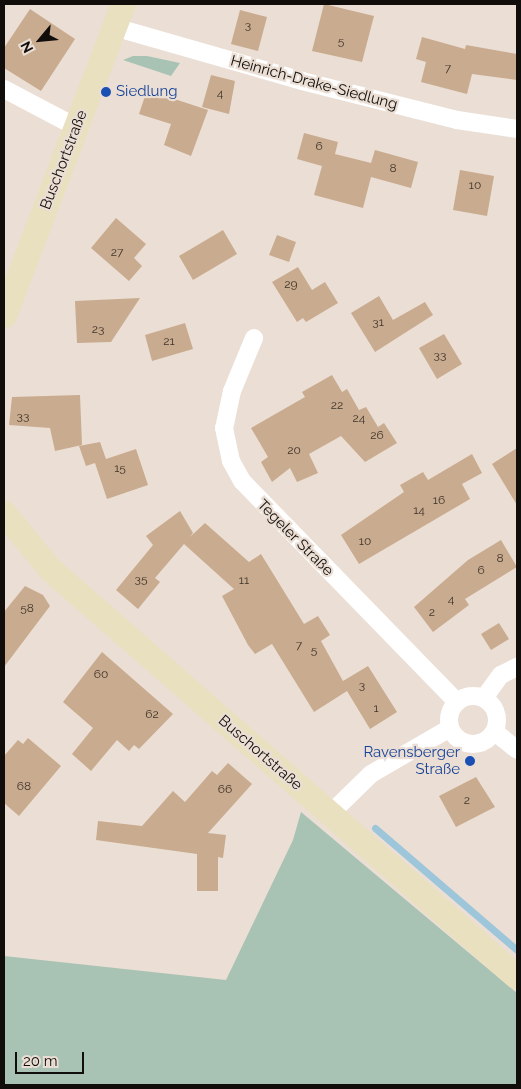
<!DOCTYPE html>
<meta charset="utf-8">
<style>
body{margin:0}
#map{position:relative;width:521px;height:1089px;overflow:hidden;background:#ebded4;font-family:Raleway,sans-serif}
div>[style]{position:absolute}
.green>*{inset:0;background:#a8c3b3}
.stream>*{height:7px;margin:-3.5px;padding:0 3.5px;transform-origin:3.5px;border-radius:3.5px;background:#9ec6db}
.building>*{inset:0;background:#c9ab8f}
.minor>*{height:18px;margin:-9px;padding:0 9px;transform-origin:9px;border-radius:9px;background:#fff}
.minor>.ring{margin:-9px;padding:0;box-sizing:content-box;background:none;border:18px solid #fff;border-radius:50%}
.secondary>*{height:25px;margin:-12.5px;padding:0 12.5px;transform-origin:12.5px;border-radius:12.5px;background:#e9e0bf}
.dots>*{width:14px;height:14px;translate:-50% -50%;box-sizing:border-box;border:2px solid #ebded4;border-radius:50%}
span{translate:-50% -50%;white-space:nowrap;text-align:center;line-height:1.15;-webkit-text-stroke:4.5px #ebded4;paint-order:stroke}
.number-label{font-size:12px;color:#3f342b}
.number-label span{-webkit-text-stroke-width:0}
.street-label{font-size:15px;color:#110d0a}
.transit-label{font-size:15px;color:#164399}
.left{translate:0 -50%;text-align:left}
.right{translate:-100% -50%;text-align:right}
.frame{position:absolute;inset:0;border:5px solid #110d0a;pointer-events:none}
.north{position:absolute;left:15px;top:15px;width:50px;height:50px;-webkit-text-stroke:4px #ebded4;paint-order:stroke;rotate:242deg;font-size:14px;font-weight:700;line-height:20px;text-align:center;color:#110d0a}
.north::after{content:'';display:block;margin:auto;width:18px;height:22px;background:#110d0a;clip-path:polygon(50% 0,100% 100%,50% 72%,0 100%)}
.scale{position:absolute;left:15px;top:1052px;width:69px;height:22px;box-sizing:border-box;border:2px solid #110d0a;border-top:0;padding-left:6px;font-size:15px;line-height:18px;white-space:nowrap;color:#110d0a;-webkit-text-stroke:4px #ebded4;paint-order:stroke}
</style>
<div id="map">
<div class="green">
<i style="clip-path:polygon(133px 56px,147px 56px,180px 63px,171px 76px,123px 60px)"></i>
<i style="clip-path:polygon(301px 812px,517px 993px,517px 1085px,4px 1085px,4px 956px,226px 980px,293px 840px)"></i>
</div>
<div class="stream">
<i style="left:375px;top:828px;width:187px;rotate:40.7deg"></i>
</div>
<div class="building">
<i style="clip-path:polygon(324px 4px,374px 16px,362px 62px,312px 51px)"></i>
<i style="clip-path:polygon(30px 9px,75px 39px,41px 91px,4px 68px,4px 48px)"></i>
<i style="clip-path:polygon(240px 10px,267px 17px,258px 51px,231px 44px)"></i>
<i style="clip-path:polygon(422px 37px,465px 49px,466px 45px,517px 54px,517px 80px,472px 74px,467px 94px,421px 82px,426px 62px,416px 59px)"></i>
<i style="clip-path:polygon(211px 75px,235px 81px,229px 114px,202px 107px)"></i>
<i style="clip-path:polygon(147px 90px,208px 110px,191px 156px,164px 145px,171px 124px,139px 114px)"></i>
<i style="clip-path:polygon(304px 133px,338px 142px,335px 154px,371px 163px,375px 150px,418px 162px,411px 188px,371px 177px,363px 208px,314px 195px,322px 166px,297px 159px)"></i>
<i style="clip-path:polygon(460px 170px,494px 176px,487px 216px,453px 210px)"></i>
<i style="clip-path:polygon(116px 218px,146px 244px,134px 258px,142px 266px,129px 281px,91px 248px)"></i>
<i style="clip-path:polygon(223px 230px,237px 254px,193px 280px,179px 256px)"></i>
<i style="clip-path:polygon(277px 235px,296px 242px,289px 262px,269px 255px)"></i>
<i style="clip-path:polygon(298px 267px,312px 290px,325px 282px,338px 303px,306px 322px,303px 318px,297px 322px,272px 282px)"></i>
<i style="clip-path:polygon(379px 296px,393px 320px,425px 302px,433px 315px,375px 352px,351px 313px)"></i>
<i style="clip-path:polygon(140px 298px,111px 342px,77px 343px,75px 301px)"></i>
<i style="clip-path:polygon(185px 323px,193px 349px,152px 361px,145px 335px)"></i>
<i style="clip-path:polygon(444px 334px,462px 364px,437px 379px,419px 348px)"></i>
<i style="clip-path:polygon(332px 375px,342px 392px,347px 389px,359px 410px,366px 407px,378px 427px,384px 423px,397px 443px,365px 462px,341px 436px,309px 454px,318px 473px,297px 482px,290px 468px,272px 482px,261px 462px,268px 457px,251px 428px,305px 397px,302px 392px)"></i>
<i style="clip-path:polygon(80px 395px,82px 445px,55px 451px,50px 428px,9px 425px,12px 397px)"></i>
<i style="clip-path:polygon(100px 442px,106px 459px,136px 449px,148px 485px,107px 499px,95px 463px,86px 466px,79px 446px)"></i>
<i style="clip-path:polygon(517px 448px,517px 505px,492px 464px)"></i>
<i style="clip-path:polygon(472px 454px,482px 473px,462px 484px,470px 499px,359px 564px,341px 535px,404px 492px,400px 485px,423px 472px,428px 480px)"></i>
<i style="clip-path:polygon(180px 511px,193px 533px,190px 537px,205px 523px,249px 562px,261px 554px,304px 624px,318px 616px,330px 635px,321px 641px,343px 681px,368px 666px,397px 712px,370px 729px,347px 691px,314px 712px,272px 644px,255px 654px,248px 645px,222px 596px,234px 589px,184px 544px,155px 578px,160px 582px,138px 609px,116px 590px,153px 545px,146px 536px)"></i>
<i style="clip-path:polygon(501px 540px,517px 567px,465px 599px,469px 605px,433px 632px,414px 607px,468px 560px)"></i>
<i style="clip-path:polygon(25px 586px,43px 595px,50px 606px,4px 667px,4px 612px)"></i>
<i style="clip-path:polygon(499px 623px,509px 639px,491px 650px,481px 634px)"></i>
<i style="clip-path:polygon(102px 652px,173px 714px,139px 749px,134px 745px,129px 751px,117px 740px,91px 771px,72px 754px,93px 728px,63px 702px)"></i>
<i style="clip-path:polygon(28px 738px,61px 766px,19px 816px,4px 803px,4px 756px,18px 740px,23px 744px)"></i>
<i style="clip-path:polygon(228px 763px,252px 784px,208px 833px,226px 835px,223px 858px,218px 857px,218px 891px,197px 891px,197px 854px,96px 840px,98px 821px,142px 826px,173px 791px,185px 802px,212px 771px,217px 775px)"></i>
<i style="clip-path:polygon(476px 777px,495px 807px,456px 827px,439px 796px)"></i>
</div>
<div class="minor">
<i style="left:114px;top:27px;width:196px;rotate:16deg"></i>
<i style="left:302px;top:81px;width:160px;rotate:14.1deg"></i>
<i style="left:457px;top:120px;width:61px;rotate:8.5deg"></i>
<i style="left:4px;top:89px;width:81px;rotate:27.8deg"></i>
<i style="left:254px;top:338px;width:57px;rotate:112.5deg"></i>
<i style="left:232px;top:391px;width:38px;rotate:102deg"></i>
<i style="left:224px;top:428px;width:34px;rotate:78deg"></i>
<i style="left:231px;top:461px;width:23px;rotate:61deg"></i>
<i style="left:242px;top:481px;width:308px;rotate:45.8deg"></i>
<i class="ring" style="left:449px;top:696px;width:30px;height:30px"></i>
<i style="left:484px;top:698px;width:29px;rotate:-54deg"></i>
<i style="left:501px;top:675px;width:18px;rotate:-27deg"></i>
<i style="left:495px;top:732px;width:28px;rotate:39deg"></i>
<i style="left:330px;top:814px;width:57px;rotate:-44.3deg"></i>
<i style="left:371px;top:774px;width:91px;rotate:-30.2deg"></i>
</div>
<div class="secondary">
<i style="left:4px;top:315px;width:333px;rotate:-69.1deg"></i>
<i style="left:4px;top:513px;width:72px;rotate:50.6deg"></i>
<i style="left:50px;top:569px;width:620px;rotate:41.14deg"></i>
</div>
<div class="dots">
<i style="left:106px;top:92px;background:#1a4fb4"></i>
<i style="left:470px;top:761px;background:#1a4fb4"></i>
</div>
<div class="number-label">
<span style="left:248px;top:26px">3</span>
<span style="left:341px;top:42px">5</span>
<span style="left:448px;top:69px">7</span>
<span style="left:220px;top:94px">4</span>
<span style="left:319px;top:147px">6</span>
<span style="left:393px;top:169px">8</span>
<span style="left:475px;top:186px">10</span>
<span style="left:117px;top:253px">27</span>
<span style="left:291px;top:285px">29</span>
<span style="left:378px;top:323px">31</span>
<span style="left:98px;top:330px">23</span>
<span style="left:169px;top:342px">21</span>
<span style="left:440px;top:356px">33</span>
<span style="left:337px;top:406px">22</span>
<span style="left:23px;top:417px">33</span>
<span style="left:359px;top:419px">24</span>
<span style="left:377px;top:436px">26</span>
<span style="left:294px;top:451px">20</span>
<span style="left:120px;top:469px">15</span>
<span style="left:439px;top:501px">16</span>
<span style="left:419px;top:511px">14</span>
<span style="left:365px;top:542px">10</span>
<span style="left:500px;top:559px">8</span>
<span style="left:481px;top:571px">6</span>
<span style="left:141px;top:580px">35</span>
<span style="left:244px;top:581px">11</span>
<span style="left:451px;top:600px">4</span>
<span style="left:27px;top:609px">58</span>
<span style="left:432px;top:613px">2</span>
<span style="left:299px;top:646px">7</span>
<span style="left:314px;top:651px">5</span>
<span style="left:101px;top:675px">60</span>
<span style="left:362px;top:686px">3</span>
<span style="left:376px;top:709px">1</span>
<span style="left:152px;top:715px">62</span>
<span style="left:24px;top:787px">68</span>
<span style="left:225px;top:790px">66</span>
<span style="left:467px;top:801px">2</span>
</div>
<div class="street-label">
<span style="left:314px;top:83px;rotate:15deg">Heinrich-Drake-Siedlung</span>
<span style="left:64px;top:160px;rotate:-69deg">Buschortstraße</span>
<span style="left:295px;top:538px;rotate:45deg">Tegeler Straße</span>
<span style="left:260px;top:753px;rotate:41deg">Buschortstraße</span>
</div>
<div class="transit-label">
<span class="left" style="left:116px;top:92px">Siedlung</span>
<span class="right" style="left:460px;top:761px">Ravensberger<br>Straße</span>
</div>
<div class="frame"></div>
<div class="north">N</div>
<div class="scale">20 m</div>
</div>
